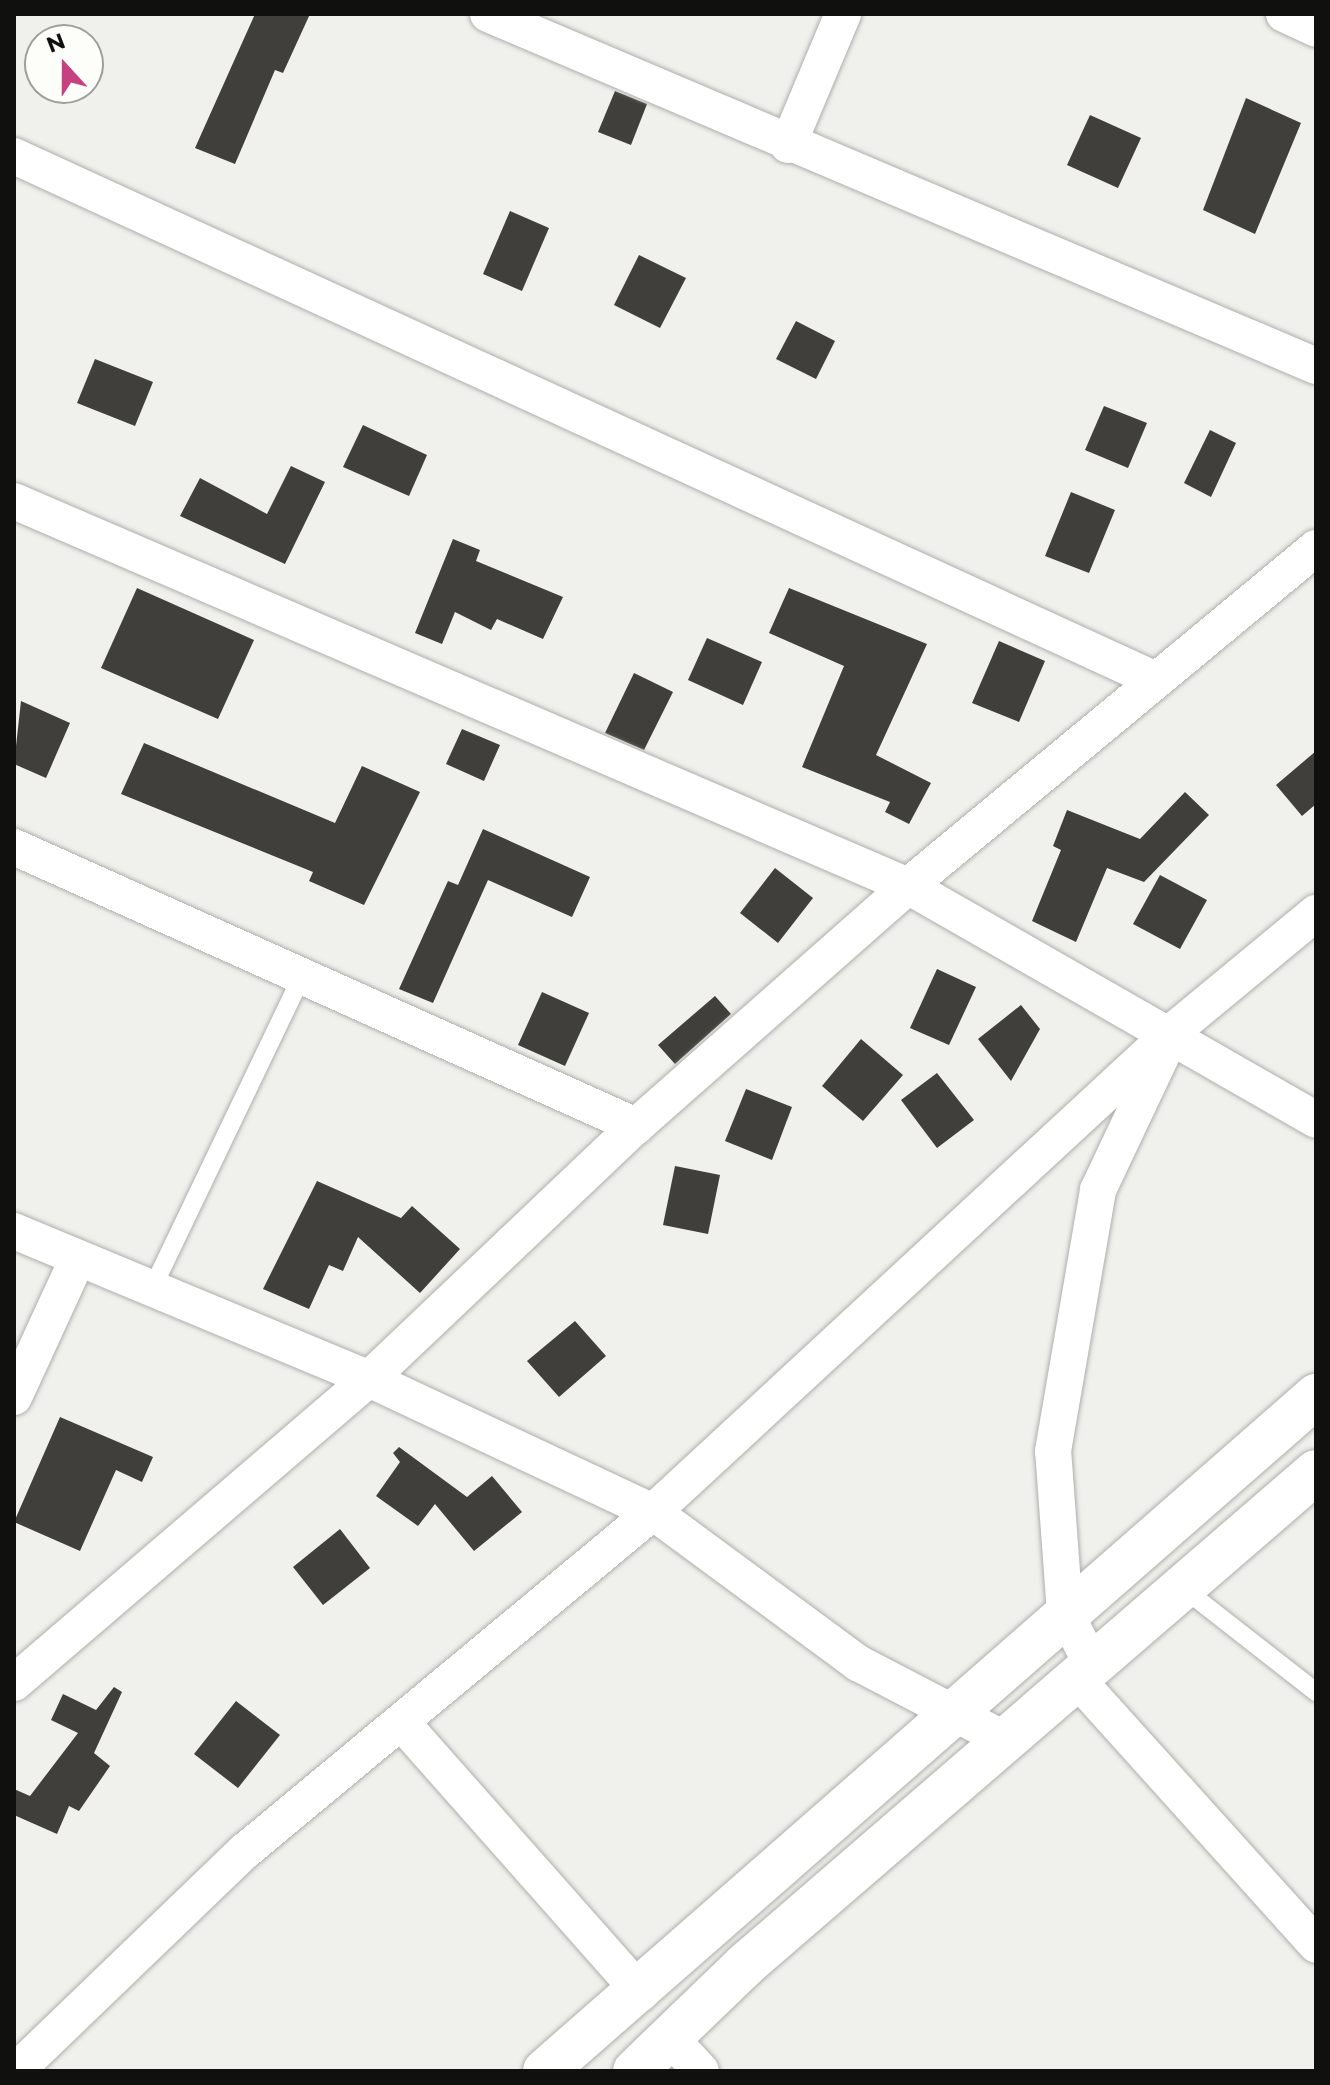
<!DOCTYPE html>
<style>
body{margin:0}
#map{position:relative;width:1330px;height:2085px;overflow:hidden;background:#f0f0ec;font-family:Montserrat,sans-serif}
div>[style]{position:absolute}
.building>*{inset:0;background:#403f3c}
.roads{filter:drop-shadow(0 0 2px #aeafab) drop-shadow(0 0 2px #aeafab)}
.service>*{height:18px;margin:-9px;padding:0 9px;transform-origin:9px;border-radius:9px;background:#fff}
.minor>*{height:36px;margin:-18px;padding:0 18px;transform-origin:18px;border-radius:18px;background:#fff}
.secondary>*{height:44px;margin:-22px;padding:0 22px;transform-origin:22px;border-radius:22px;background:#fff}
span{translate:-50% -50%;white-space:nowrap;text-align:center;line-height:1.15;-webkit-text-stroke:8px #fdfef9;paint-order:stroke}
.frame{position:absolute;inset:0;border:16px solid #10100f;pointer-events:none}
.north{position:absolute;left:24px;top:24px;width:80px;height:80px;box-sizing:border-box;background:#fdfef9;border:2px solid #9e9f9b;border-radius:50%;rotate:339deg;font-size:22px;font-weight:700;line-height:32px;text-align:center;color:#10100f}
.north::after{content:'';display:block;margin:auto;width:28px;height:36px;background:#c64182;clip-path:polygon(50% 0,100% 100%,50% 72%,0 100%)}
</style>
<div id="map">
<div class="building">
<i style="clip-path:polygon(255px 14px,310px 14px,283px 73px,275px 70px,235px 164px,195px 148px)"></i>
<i style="clip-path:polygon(615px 91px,647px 104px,631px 145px,598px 132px)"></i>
<i style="clip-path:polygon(1246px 98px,1301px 123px,1255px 234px,1203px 210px)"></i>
<i style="clip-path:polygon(1090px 115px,1141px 138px,1118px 188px,1067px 165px)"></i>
<i style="clip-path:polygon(510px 211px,549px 228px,522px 291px,483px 274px)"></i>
<i style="clip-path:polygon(639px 255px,686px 278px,660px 328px,614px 305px)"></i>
<i style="clip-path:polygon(796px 321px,835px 341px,816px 379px,776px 359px)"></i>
<i style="clip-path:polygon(95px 359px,153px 382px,135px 426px,77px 403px)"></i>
<i style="clip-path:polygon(1104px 406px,1147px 423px,1128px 468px,1085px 450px)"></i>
<i style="clip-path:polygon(363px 425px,427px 455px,409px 496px,343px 467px)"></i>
<i style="clip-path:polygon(1210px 430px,1236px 443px,1211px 497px,1184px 483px)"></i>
<i style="clip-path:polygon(291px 466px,325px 482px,285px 564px,180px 516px,200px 478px,267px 514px)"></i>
<i style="clip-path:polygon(1071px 492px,1115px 510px,1089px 573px,1045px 556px)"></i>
<i style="clip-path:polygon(453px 539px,480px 550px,476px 561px,563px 597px,543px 639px,497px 619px,491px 630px,455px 612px,442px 644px,415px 633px)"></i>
<i style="clip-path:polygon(137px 588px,254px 640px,218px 719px,101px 668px)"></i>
<i style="clip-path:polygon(789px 588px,927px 644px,876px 755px,931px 783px,909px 824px,885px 812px,890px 802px,802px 767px,844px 666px,769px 633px)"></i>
<i style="clip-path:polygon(707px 638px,762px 662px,743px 705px,688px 680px)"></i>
<i style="clip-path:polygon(999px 641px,1045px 661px,1019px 722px,972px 703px)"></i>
<i style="clip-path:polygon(634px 673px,673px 692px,644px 750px,605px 733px)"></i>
<i style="clip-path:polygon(21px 701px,70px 723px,46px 778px,14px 764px)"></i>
<i style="clip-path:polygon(462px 729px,500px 745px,484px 781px,446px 764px)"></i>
<i style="clip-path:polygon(144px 743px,335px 823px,362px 766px,420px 792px,364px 905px,309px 881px,313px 872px,121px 794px)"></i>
<i style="clip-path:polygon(1316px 751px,1316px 804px,1302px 816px,1276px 785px)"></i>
<i style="clip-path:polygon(1185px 792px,1209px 815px,1144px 882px,1107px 868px,1076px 942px,1032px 921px,1061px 850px,1053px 846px,1067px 810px,1140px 839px)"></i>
<i style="clip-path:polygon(483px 829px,590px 877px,572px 917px,488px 880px,433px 1003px,399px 989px,448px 881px,458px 885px)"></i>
<i style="clip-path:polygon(775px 868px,813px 898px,778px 943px,740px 913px)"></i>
<i style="clip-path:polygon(1160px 875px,1207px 900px,1180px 949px,1133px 924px)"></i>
<i style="clip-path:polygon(937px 969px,976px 987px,949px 1045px,910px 1028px)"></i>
<i style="clip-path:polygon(542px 992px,589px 1013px,565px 1066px,518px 1045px)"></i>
<i style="clip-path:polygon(715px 996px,731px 1014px,675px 1064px,658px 1045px)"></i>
<i style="clip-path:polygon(1021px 1005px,1040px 1029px,1011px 1081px,978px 1039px)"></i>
<i style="clip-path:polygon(861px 1039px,903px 1075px,863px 1121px,822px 1086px)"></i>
<i style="clip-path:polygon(937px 1073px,974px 1120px,937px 1148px,901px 1100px)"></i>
<i style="clip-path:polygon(746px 1089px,792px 1107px,772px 1160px,725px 1141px)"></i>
<i style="clip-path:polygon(675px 1166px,720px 1175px,708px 1234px,663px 1225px)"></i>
<i style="clip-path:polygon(317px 1181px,401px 1218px,412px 1206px,460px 1249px,420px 1293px,358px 1237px,343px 1271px,329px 1265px,309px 1309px,263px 1289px)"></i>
<i style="clip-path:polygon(575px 1321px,606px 1356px,559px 1397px,527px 1361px)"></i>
<i style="clip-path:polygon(60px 1417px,153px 1457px,142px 1482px,116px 1470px,80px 1551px,14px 1522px)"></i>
<i style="clip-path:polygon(399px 1447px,467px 1497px,492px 1476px,522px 1512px,474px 1551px,435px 1504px,418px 1526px,376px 1496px,400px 1462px,393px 1453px)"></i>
<i style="clip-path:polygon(340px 1529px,370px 1568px,323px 1605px,293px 1567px)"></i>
<i style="clip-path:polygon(114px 1687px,122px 1692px,94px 1753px,110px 1766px,79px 1811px,69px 1806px,57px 1834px,14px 1815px,14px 1789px,30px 1796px,78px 1733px,51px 1720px,63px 1694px,96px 1710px)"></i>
<i style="clip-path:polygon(236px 1701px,280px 1735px,238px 1788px,194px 1754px)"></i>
</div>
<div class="roads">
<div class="service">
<i style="left:152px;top:1289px;width:347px;rotate:-64.4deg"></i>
<i style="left:1183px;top:1588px;width:169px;rotate:38deg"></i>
</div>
<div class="minor">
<i style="left:488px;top:14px;width:900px;rotate:23.03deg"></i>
<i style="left:1284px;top:14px;width:35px;rotate:25deg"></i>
<i style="left:788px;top:145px;width:142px;rotate:-67.2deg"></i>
<i style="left:14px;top:156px;width:1256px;rotate:24.65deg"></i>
<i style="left:14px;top:501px;width:973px;rotate:23.3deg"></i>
<i style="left:908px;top:886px;width:470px;rotate:29.8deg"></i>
<i style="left:14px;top:847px;width:682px;rotate:24.16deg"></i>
<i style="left:14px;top:1231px;width:385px;rotate:22.6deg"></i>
<i style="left:369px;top:1379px;width:314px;rotate:25.1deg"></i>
<i style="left:653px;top:1512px;width:255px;rotate:36.4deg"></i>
<i style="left:858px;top:1663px;width:167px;rotate:27.5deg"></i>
<i style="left:14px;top:1397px;width:153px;rotate:-65.3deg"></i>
<i style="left:1092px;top:1664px;width:58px;rotate:-117.9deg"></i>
<i style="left:1065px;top:1613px;width:162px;rotate:-94.2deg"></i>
<i style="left:1053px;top:1451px;width:265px;rotate:-80.2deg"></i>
<i style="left:1098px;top:1190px;width:157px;rotate:-64.7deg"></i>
<i style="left:1076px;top:1678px;width:359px;rotate:48deg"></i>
<i style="left:14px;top:1683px;width:467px;rotate:-40.6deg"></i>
<i style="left:369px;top:1379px;width:368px;rotate:-43.5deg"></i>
<i style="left:636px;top:1126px;width:363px;rotate:-41.4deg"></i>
<i style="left:908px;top:886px;width:530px;rotate:-39.64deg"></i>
<i style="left:403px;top:1724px;width:359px;rotate:48.5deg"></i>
<i style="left:672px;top:2040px;width:42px;rotate:46.9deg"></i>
<i style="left:16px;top:2071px;width:318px;rotate:-43.9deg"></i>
<i style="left:245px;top:1851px;width:530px;rotate:-39.72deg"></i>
<i style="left:653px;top:1512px;width:707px;rotate:-42.76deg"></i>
<i style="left:1172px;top:1032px;width:187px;rotate:-39.6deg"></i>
</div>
<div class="secondary">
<i style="left:545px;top:2071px;width:1025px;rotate:-41.2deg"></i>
<i style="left:635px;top:2071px;width:153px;rotate:-43.9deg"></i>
<i style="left:745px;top:1965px;width:754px;rotate:-40.81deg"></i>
</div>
</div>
<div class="frame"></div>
<div class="north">N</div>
</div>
